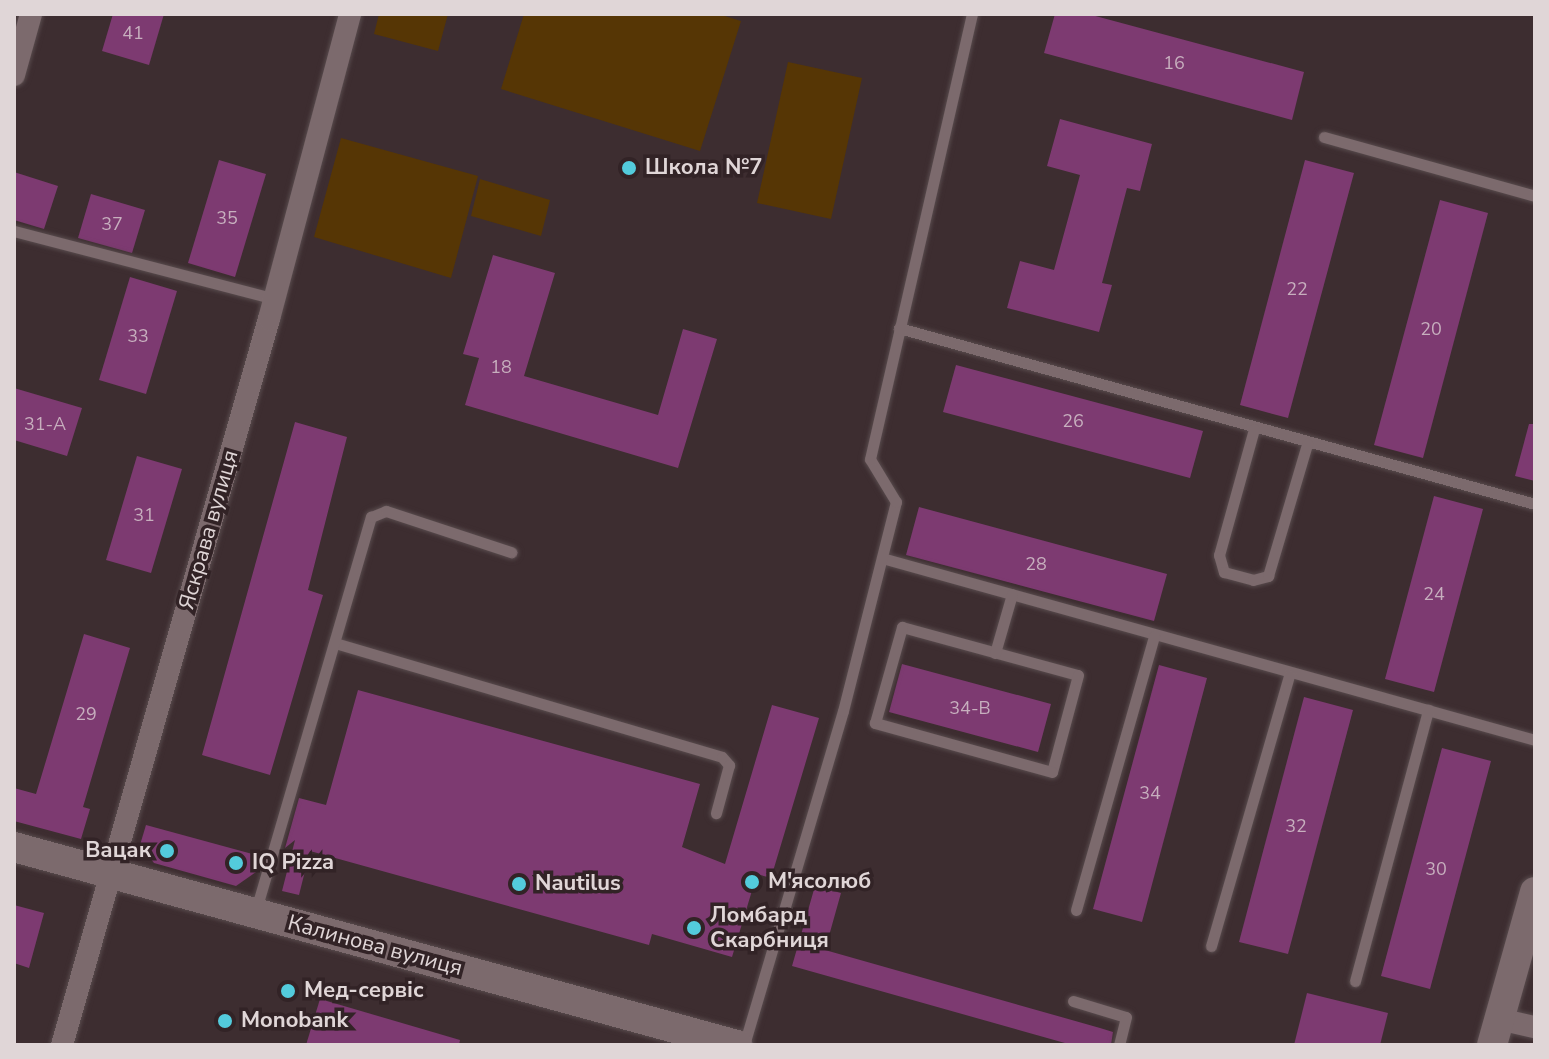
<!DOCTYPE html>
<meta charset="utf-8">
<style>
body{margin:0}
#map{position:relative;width:1549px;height:1059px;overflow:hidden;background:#3d2d30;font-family:"Nunito Sans",sans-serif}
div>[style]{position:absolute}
.green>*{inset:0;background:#563605}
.building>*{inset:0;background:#7d3a71}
.roads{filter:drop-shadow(0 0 2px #584b4d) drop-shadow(0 0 2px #584b4d)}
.lane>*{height:11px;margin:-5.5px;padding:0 5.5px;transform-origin:5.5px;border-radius:5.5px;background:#7c6a6d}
.street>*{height:22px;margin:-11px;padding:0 11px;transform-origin:11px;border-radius:11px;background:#7c6a6d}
.secondary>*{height:30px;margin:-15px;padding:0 15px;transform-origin:15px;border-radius:15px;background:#7c6a6d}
.dots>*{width:22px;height:22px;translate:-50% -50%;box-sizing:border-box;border:4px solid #322326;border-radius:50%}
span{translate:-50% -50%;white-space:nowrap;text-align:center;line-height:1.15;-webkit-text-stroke:7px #322326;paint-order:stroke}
.number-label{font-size:18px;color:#c7afbe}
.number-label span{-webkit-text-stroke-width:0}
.poi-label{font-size:22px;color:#e0d6d7;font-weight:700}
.left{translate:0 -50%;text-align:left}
.right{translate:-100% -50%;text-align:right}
.street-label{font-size:22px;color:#e0d6d7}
.frame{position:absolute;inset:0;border:16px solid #e0d6d7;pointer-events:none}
</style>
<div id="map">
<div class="green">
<i style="clip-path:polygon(379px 14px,448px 14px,438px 51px,374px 34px)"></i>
<i style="clip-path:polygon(524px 14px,718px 14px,741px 21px,700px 151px,501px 89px)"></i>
<i style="clip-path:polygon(788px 62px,862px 78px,831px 219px,757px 203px)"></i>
<i style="clip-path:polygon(341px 138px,478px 176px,451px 278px,314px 237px)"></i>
<i style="clip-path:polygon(480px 179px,550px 200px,541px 236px,471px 216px)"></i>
</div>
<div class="building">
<i style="clip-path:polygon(113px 14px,164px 14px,149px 65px,102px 51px)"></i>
<i style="clip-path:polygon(1055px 14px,1088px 14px,1304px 72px,1292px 120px,1044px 53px)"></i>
<i style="clip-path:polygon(1060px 119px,1152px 144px,1140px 191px,1127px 188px,1102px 283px,1112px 285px,1099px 332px,1007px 308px,1020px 261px,1054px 270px,1080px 175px,1047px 166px)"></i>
<i style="clip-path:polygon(219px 160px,266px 174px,235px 277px,188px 263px)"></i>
<i style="clip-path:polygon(1305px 160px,1354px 173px,1288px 418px,1240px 405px)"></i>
<i style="clip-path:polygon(14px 172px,58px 186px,44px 229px,14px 220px)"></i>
<i style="clip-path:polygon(91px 194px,145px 210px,132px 253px,78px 238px)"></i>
<i style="clip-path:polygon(1440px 200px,1488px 213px,1423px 458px,1374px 445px)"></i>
<i style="clip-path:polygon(493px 255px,555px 273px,524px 376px,658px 415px,683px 329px,717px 339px,678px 468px,465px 405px,479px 358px,463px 354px)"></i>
<i style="clip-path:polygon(130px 277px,177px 291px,146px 394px,99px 380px)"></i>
<i style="clip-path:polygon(956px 365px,1203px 431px,1190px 478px,943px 412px)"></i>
<i style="clip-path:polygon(14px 388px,82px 408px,67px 456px,14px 440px)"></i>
<i style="clip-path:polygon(295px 422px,347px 437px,308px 590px,323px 595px,270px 775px,202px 755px)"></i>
<i style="clip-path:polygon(1529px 424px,1535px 424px,1535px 481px,1515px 476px)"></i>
<i style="clip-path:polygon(137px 456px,182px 469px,151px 573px,106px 560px)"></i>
<i style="clip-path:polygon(1434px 496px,1483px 509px,1434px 692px,1385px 679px)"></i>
<i style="clip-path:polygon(919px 507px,1167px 574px,1154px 621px,906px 555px)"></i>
<i style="clip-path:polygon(84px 634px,130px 648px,83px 807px,90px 809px,81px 839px,14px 821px,14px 788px,36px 794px)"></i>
<i style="clip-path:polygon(902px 664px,1051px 704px,1038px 752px,889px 712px)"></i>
<i style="clip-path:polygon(1159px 665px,1207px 678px,1142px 922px,1093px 909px)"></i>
<i style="clip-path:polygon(358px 690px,700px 784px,682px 847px,725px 864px,772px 705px,819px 718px,771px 878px,757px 874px,732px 957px,652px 934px,649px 945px,310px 851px,299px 895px,282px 891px,295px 840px,285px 848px,299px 798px,326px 805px)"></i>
<i style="clip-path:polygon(1304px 697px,1353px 710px,1288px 954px,1239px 942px)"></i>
<i style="clip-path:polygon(1442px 748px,1491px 761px,1430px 989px,1381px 976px)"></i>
<i style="clip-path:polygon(146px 825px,263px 857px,259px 870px,236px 886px,154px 863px,140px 845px)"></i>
<i style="clip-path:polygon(815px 886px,841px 893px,825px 950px,1100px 1028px,1113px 1032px,1111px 1045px,1072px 1045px,792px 966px)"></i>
<i style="clip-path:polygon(14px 905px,44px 913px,29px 968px,14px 963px)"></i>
<i style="clip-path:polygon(1307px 993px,1388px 1013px,1380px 1045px,1294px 1045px)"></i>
<i style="clip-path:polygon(320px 999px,460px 1040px,459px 1045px,306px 1045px)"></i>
</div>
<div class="roads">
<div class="lane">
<i style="left:1324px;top:137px;width:219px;rotate:15.6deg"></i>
<i style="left:14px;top:231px;width:270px;rotate:14.6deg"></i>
<i style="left:899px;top:328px;width:660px;rotate:15.47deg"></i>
<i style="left:1254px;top:429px;width:131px;rotate:105.5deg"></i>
<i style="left:1219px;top:555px;width:18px;rotate:74deg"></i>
<i style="left:1224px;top:572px;width:30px;rotate:15deg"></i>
<i style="left:1253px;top:580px;width:16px;rotate:-15deg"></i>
<i style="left:1268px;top:576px;width:138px;rotate:-73.5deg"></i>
<i style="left:882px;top:558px;width:678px;rotate:15.57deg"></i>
<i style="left:902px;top:627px;width:182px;rotate:15.3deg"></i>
<i style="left:1078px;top:675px;width:100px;rotate:105deg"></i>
<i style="left:1052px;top:772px;width:184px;rotate:-164.5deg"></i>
<i style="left:875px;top:723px;width:100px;rotate:-74.3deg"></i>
<i style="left:335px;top:643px;width:403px;rotate:16.4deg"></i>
<i style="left:722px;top:757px;width:11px;rotate:49deg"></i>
<i style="left:729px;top:765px;width:50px;rotate:105.2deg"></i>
<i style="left:995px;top:653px;width:61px;rotate:-73.9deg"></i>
<i style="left:1076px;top:910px;width:285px;rotate:-74.1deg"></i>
<i style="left:255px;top:913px;width:413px;rotate:-73.7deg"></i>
<i style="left:371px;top:517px;width:16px;rotate:-22deg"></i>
<i style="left:386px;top:511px;width:132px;rotate:18.2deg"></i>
<i style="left:1211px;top:946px;width:282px;rotate:-73.9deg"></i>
<i style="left:1355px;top:981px;width:281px;rotate:-74.9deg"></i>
<i style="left:1073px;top:1001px;width:55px;rotate:16.8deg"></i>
<i style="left:1126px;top:1017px;width:29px;rotate:104deg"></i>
<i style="left:744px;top:1045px;width:348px;rotate:-73.5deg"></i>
<i style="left:843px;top:711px;width:216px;rotate:-75.8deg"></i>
<i style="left:896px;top:502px;width:50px;rotate:-121.2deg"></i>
<i style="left:870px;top:459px;width:457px;rotate:-77.1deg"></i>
</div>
<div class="street">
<i style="left:14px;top:75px;width:63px;rotate:-74.4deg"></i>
<i style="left:1499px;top:1019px;width:37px;rotate:13deg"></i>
<i style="left:62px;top:1045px;width:755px;rotate:-74.09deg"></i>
<i style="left:269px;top:319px;width:316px;rotate:-75.1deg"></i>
</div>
<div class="secondary">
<i style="left:14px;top:847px;width:750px;rotate:15.32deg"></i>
<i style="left:1492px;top:1045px;width:159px;rotate:-74.3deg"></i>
</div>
</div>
<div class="dots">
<i style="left:629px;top:168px;background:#53cbdc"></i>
<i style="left:167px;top:851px;background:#53cbdc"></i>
<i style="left:236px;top:863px;background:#53cbdc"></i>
<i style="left:752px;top:882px;background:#53cbdc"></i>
<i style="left:519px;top:884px;background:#53cbdc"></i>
<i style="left:694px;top:928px;background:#53cbdc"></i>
<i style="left:288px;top:991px;background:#53cbdc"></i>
<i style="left:225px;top:1021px;background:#53cbdc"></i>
</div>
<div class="number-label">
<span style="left:133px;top:33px">41</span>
<span style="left:1174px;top:63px">16</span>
<span style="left:227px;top:218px">35</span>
<span style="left:112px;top:224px">37</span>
<span style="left:1297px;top:289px">22</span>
<span style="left:1431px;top:329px">20</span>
<span style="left:138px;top:336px">33</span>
<span style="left:501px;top:367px">18</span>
<span style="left:1073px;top:421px">26</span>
<span style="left:45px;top:424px">31-А</span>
<span style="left:144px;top:515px">31</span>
<span style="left:1036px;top:564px">28</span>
<span style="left:1434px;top:594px">24</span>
<span style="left:970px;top:708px">34-В</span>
<span style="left:86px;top:714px">29</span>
<span style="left:1150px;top:793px">34</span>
<span style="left:1296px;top:826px">32</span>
<span style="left:1436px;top:869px">30</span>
</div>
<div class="poi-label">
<span class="left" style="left:645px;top:168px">Школа №7</span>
<span class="right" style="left:151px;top:851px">Вацак</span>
<span class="left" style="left:252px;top:863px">IQ Pizza</span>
<span class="left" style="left:768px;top:882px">М'ясолюб</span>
<span class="left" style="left:535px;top:884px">Nautilus</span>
<span class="left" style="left:710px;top:928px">Ломбард<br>Скарбниця</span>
<span class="left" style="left:304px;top:991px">Мед-сервіс</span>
<span class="left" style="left:241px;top:1021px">Monobank</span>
</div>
<div class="street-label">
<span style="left:209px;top:530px;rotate:-74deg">Яскрава вулиця</span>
<span style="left:375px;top:946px;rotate:15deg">Калинова вулиця</span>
</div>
<div class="frame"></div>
</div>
